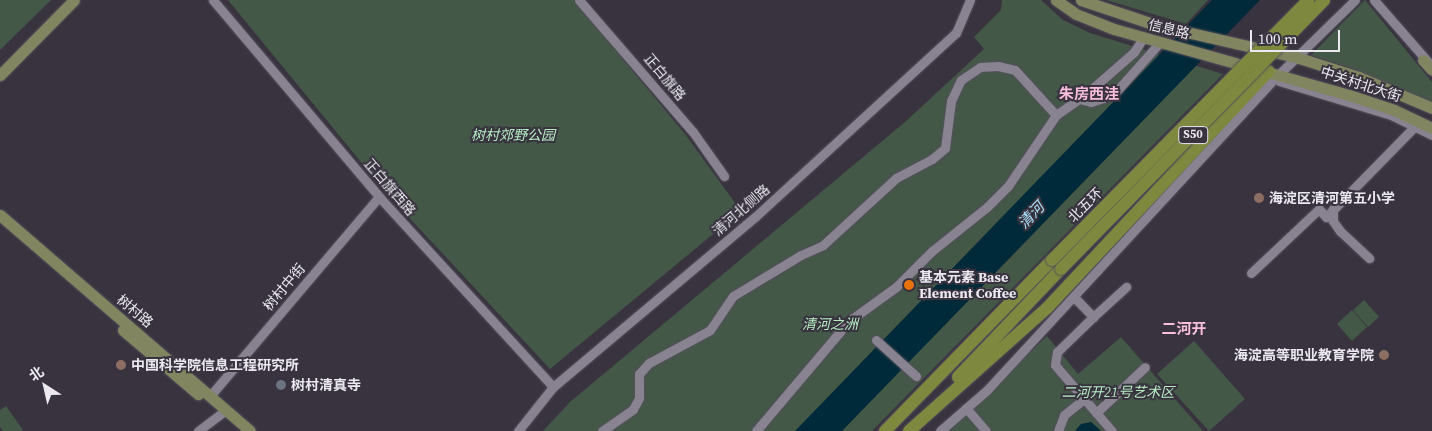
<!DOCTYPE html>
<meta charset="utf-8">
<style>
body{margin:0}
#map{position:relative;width:1432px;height:431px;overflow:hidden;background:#38333f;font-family:"Source Serif 4","Noto Sans SC",serif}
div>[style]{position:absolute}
.green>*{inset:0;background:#445848}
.water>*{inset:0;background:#002a39}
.roads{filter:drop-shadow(0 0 1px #54505b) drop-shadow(0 0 1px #54505b)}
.minor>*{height:9px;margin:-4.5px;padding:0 4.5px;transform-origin:4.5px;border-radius:4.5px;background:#888291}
.major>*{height:11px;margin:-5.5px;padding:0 5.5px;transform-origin:5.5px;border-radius:5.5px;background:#828660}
.highway>*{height:12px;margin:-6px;padding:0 6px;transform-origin:6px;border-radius:6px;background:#7e893f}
.bridges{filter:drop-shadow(0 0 1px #54505b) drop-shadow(0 0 1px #54505b)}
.highway-bridge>*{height:12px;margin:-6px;padding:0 6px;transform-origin:6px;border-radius:6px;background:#7e893f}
.dots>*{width:14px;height:14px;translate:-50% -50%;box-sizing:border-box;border:2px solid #38333f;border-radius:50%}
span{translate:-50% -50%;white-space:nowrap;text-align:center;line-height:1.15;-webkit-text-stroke:4px #38333f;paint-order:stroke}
.shield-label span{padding:1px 4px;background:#38333f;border:1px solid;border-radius:4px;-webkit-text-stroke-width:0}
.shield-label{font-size:12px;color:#ebe8f0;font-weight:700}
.street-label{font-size:14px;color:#ebe8f0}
.park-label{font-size:14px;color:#b5edc1;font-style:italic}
.poi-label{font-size:14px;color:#ebe8f0;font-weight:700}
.left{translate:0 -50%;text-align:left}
.right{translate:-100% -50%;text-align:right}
.neighbourhood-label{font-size:15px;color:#fabedd;font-weight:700}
.water-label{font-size:15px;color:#a9e0f9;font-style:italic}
.north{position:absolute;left:20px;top:361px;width:50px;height:50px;-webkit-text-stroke:4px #38333f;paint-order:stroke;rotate:325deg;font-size:14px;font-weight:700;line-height:20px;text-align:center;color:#ebe8f0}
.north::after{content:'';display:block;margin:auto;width:18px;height:22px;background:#ebe8f0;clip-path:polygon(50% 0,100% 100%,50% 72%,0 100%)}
.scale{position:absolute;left:1250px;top:30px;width:90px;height:22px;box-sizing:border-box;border:2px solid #ebe8f0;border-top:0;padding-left:6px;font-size:15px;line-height:18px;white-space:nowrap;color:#ebe8f0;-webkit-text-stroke:4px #38333f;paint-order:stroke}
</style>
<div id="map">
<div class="green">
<i style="clip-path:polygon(0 0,51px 0,0 50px)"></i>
<i style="clip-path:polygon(228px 0,574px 0,685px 134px,741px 211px,550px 369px,388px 195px)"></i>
<i style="clip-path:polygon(1002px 0,1041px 0,1063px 20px,1090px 33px,1223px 74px,872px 431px,543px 431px,570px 402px,905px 122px,984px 49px,974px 37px,1001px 10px)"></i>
<i style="clip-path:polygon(1106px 0,1208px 0,1186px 24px)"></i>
<i style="clip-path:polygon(1365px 0,1432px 82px,1432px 103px,1357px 70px,1311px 55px)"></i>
<i style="clip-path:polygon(1364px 300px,1379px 317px,1368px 327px,1353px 310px)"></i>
<i style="clip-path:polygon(1352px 310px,1367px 327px,1352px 341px,1337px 324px)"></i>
<i style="clip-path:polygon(1047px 336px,1078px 374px,1121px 337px,1203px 431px,944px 431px)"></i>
<i style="clip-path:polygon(1194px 341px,1245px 399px,1209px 431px,1157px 374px)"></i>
<i style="clip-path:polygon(6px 406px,23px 430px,21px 431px,3px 431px,0 427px,0 410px)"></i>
</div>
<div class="water">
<i style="clip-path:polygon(1212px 0,1260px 0,842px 431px,795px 431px)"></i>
<i style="clip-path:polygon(1091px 422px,1101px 431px,1075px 431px,1081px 424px)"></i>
</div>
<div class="roads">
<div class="minor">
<i style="left:213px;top:0;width:260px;rotate:49.8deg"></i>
<i style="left:381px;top:199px;width:255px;rotate:47.5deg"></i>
<i style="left:579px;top:0;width:174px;rotate:49.2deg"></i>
<i style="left:693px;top:132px;width:54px;rotate:54.8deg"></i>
<i style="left:1374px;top:0;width:82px;rotate:48.9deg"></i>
<i style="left:1279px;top:81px;width:117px;rotate:16.9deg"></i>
<i style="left:1391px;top:115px;width:46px;rotate:26deg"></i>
<i style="left:1079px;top:99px;width:12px;rotate:14deg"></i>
<i style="left:1091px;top:102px;width:23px;rotate:-18deg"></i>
<i style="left:1113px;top:95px;width:71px;rotate:-48.4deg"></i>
<i style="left:1333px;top:209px;width:12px;rotate:90deg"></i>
<i style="left:1333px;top:221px;width:12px;rotate:55deg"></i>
<i style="left:1340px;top:231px;width:40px;rotate:43deg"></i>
<i style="left:1251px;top:273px;width:93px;rotate:-43.3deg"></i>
<i style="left:1319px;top:209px;width:11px;rotate:49deg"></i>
<i style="left:1326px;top:217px;width:127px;rotate:-45.6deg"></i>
<i style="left:1074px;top:297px;width:28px;rotate:46deg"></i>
<i style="left:1093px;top:317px;width:50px;rotate:135.8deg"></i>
<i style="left:1057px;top:352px;width:13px;rotate:99deg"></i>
<i style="left:1055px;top:365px;width:87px;rotate:49.2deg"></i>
<i style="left:1093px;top:317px;width:45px;rotate:-42.3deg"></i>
<i style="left:876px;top:340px;width:54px;rotate:42deg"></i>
<i style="left:210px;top:396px;width:261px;rotate:-49.7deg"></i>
<i style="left:966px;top:408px;width:30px;rotate:49deg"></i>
<i style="left:1096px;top:413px;width:67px;rotate:-43.2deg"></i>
<i style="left:198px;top:431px;width:35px;rotate:-37deg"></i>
<i style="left:518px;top:431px;width:56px;rotate:-51.5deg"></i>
<i style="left:553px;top:387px;width:265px;rotate:-40.1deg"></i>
<i style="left:756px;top:216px;width:271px;rotate:-42.5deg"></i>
<i style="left:956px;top:33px;width:36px;rotate:-67deg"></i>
<i style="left:602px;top:431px;width:38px;rotate:-35deg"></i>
<i style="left:633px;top:409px;width:13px;rotate:-61deg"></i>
<i style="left:639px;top:398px;width:24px;rotate:-90deg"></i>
<i style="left:639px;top:374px;width:15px;rotate:-48deg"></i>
<i style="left:649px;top:363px;width:69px;rotate:-28.4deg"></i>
<i style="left:710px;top:330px;width:41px;rotate:-55.9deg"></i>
<i style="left:733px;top:296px;width:79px;rotate:-31.1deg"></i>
<i style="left:801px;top:255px;width:24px;rotate:-24deg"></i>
<i style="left:823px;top:245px;width:99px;rotate:-42.5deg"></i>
<i style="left:896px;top:178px;width:41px;rotate:-27.8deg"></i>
<i style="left:932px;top:159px;width:17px;rotate:-40deg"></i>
<i style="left:945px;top:148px;width:47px;rotate:-82.7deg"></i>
<i style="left:951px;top:101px;width:23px;rotate:-65deg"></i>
<i style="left:961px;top:80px;width:23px;rotate:-34deg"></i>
<i style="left:980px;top:67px;width:18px;rotate:-3deg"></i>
<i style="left:998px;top:66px;width:17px;rotate:13deg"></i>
<i style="left:1015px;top:70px;width:61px;rotate:47.7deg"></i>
<i style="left:756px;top:431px;width:144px;rotate:-49.8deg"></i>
<i style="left:849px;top:321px;width:58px;rotate:-35.9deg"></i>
<i style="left:896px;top:287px;width:51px;rotate:-45deg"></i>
<i style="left:932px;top:251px;width:70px;rotate:-38.7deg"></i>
<i style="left:987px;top:207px;width:30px;rotate:-45deg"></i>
<i style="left:1008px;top:186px;width:86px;rotate:-55.9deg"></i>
<i style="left:1056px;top:115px;width:37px;rotate:-35deg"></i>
<i style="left:1086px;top:94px;width:64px;rotate:-41.2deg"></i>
<i style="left:1134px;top:52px;width:17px;rotate:-57deg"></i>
<i style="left:940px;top:431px;width:62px;rotate:-41.1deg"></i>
<i style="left:987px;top:390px;width:423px;rotate:-47.3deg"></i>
<i style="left:1274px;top:79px;width:113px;rotate:-44.3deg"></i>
<i style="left:1058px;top:431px;width:17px;rotate:-69deg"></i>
<i style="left:1064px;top:415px;width:26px;rotate:-39deg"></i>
</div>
<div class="major">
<i style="left:1056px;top:0;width:24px;rotate:35deg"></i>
<i style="left:1076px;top:14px;width:41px;rotate:21.5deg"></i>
<i style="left:1114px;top:29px;width:244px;rotate:15.7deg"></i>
<i style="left:1349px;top:95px;width:47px;rotate:18.4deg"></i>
<i style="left:1394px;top:110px;width:42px;rotate:25.3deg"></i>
<i style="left:1081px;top:0;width:79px;rotate:18.4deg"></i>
<i style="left:1156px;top:25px;width:144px;rotate:12.9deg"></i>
<i style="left:1296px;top:57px;width:66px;rotate:17.6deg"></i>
<i style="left:1359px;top:77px;width:79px;rotate:23deg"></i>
<i style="left:1423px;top:60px;width:13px;rotate:48deg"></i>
<i style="left:0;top:75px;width:105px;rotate:-45.4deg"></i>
<i style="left:0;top:215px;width:330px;rotate:40.8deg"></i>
<i style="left:123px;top:330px;width:99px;rotate:40.5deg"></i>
</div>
<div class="highway">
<i style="left:958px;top:377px;width:149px;rotate:-46.4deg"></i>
<i style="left:885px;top:431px;width:239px;rotate:-45.7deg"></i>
<i style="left:909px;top:431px;width:186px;rotate:-41.7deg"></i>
<i style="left:1048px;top:307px;width:323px;rotate:-46.9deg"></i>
</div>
</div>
<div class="bridges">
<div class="highway-bridge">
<i style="left:1052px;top:260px;width:365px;rotate:-45.4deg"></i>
<i style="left:1061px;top:269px;width:376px;rotate:-45.6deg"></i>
</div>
</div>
<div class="dots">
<i style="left:1259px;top:198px;background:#8d6e63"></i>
<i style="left:909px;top:285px;background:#e8710a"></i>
<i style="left:1384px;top:355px;background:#8d6e63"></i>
<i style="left:121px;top:365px;background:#8d6e63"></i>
<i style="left:281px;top:385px;background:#6b7280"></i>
</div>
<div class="shield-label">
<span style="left:1193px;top:135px">S50</span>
</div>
<div class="street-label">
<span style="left:1169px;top:29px;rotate:14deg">信息路</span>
<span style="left:665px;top:77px;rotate:50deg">正白旗路</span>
<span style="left:1361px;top:84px;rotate:18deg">中关村北大街</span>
<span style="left:390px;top:187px;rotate:49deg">正白旗西路</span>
<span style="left:1085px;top:205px;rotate:-45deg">北五环</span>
<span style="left:741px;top:210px;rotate:-41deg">清河北侧路</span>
<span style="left:284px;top:287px;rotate:-50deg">树村中街</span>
<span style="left:135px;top:311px;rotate:40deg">树村路</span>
</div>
<div class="park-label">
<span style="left:513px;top:135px">树村郊野公园</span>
<span style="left:830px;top:324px">清河之洲</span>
<span style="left:1118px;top:392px">二河开21号艺术区</span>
</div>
<div class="poi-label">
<span class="left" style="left:1269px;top:198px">海淀区清河第五小学</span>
<span class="left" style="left:919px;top:285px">基本元素 Base<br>Element Coffee</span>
<span class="right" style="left:1374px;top:355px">海淀高等职业教育学院</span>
<span class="left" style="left:131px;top:365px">中国科学院信息工程研究所</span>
<span class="left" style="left:291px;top:385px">树村清真寺</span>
</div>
<div class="neighbourhood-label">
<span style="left:1089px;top:94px">朱房西洼</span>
<span style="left:1184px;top:329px">二河开</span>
</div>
<div class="water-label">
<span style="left:1031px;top:215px;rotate:-46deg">清河</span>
</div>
<div class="north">北</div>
<div class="scale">100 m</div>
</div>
